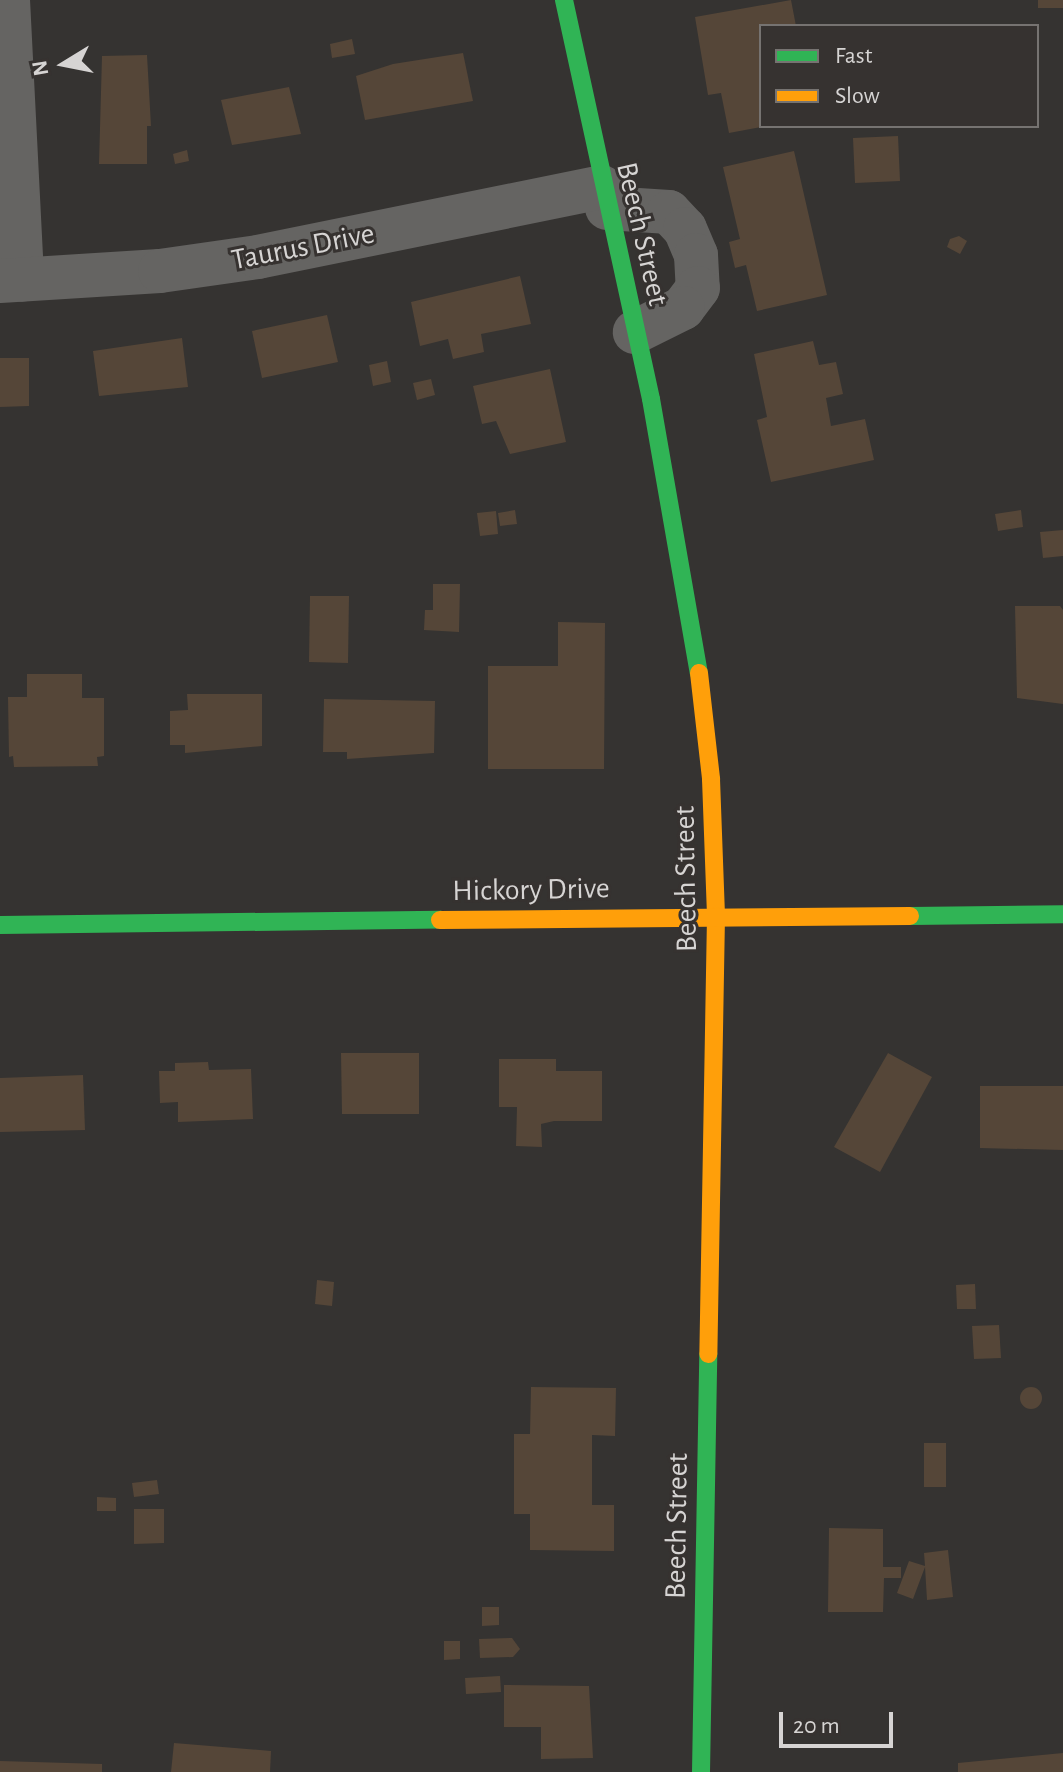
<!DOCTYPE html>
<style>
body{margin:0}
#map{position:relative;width:1063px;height:1772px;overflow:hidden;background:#353331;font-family:"Alegreya Sans",sans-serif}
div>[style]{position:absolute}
.building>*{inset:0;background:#554638}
.round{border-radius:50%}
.street>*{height:44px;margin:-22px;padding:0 22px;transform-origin:22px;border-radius:22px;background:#656462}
.fast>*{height:18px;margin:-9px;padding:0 9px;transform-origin:9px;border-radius:9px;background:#30b455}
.slow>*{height:18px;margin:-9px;padding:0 9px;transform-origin:9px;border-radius:9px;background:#ff9f0a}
span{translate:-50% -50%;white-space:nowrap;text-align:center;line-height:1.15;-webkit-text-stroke:6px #363230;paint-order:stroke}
.street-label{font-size:30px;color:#d6d4d3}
.legend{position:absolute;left:759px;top:24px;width:280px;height:104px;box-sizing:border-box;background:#363230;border:2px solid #767371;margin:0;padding:10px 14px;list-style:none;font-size:24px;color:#d6d4d3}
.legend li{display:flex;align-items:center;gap:16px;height:40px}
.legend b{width:40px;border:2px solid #767371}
.north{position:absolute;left:24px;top:24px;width:80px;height:80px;-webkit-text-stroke:6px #363230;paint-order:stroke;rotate:260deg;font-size:22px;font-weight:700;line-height:32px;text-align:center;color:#d6d4d3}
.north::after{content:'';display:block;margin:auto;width:28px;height:36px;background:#d6d4d3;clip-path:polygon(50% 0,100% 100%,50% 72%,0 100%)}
.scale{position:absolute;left:779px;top:1712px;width:114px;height:36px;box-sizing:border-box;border:4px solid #d6d4d3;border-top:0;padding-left:10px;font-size:24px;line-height:28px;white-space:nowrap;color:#d6d4d3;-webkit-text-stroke:6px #363230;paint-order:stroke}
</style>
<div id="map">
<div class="building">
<i style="clip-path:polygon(791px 0,796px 26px,761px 26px,761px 127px,729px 133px,721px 93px,708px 95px,695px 17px)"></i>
<i style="clip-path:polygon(1038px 0,1063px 0,1063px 8px,1038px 8px)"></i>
<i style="clip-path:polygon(352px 39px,355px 54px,332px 58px,330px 44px)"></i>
<i style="clip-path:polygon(463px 53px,473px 101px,365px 120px,356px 76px,393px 64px)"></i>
<i style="clip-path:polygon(147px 55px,151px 126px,147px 126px,147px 164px,99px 164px,102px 56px)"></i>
<i style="clip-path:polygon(289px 87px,301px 134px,232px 145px,221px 100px)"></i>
<i style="clip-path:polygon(898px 136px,900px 181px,855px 183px,853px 138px)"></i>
<i style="clip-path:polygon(187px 150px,189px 161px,175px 164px,173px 154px)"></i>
<i style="clip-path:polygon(794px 151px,827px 295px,757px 311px,746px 265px,735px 268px,729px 242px,740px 239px,723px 167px)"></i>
<i style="clip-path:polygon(959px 236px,967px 241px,960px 254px,947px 247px,950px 239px)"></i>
<i style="clip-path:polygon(520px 276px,531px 324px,481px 334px,484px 352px,453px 359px,448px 339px,420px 346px,411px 302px)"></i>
<i style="clip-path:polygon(327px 315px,338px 362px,262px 378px,252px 331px)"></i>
<i style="clip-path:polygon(182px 338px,188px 387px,99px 396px,93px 351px)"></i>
<i style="clip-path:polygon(813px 341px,819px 365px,836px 362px,843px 394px,826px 398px,831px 426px,865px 419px,874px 460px,771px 482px,757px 420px,767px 417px,754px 354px)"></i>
<i style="clip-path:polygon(0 358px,29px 358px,29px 406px,0 407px)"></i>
<i style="clip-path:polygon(387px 361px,391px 382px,373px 386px,369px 365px)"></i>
<i style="clip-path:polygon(550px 369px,566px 442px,510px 454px,496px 421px,482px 424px,473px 386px)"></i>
<i style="clip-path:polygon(431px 379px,435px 395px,417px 400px,413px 383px)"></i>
<i style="clip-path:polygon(515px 510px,517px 524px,500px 526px,498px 513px)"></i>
<i style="clip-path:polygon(1021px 510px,1023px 527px,998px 531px,995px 514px)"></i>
<i style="clip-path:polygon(496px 511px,498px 534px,480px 536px,477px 513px)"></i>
<i style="clip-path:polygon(1063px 530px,1063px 556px,1043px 558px,1040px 532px)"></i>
<i style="clip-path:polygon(433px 584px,460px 584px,459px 632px,424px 630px,425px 610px,433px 610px)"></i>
<i style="clip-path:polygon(310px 596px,349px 596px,348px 663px,309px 662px)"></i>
<i style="clip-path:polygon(1015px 606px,1060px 606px,1063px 610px,1063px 704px,1017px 698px)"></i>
<i style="clip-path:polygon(558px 622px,605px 623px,604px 769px,488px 769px,488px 666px,558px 666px)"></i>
<i style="clip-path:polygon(27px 674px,82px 674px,82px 698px,104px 698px,104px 756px,97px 757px,98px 766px,14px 767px,13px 756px,9px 757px,8px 697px,27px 697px)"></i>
<i style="clip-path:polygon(187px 694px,262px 694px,262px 746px,185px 753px,185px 745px,170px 745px,170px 711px,188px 710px)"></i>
<i style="clip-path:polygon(324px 699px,435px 701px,434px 753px,347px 759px,347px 752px,323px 752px)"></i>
<i style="clip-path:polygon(341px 1053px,419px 1053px,419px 1114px,342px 1114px)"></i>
<i style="clip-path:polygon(888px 1053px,932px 1077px,880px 1172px,834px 1147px)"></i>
<i style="clip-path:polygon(499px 1059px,556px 1059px,556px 1071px,602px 1071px,602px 1121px,554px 1121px,541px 1124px,542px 1147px,516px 1146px,517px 1107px,499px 1107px)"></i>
<i style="clip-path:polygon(208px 1062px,209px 1070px,251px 1069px,253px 1119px,178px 1122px,178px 1102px,160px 1103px,159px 1071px,175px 1071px,175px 1063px)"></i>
<i style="clip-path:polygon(83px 1075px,85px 1130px,0 1132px,0 1078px)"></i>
<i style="clip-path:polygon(980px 1086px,1063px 1086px,1063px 1150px,980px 1148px)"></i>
<i style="clip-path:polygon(317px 1280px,334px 1282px,332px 1306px,315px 1304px)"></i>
<i style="clip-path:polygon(975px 1284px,976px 1309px,957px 1309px,956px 1285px)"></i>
<i style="clip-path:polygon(999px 1325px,1001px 1358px,974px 1359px,972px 1326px)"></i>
<i style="clip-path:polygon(531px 1387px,616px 1388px,615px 1436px,592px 1435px,592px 1505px,614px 1505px,614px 1551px,530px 1550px,530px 1514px,514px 1514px,514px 1434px,530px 1434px)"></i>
<i class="round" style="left:1020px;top:1387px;width:22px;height:22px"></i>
<i style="clip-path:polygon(924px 1443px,946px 1443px,946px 1487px,924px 1487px)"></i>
<i style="clip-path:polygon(157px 1480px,159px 1494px,134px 1497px,132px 1483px)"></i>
<i style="clip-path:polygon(97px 1497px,116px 1498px,116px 1511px,97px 1511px)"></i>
<i style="clip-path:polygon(134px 1509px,164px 1509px,164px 1543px,134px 1544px)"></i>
<i style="clip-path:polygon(829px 1528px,883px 1529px,883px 1567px,901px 1567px,901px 1578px,884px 1578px,883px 1612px,828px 1612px)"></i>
<i style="clip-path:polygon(948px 1550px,953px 1597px,927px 1600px,925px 1567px,913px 1599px,897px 1593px,909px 1561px,925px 1566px,924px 1553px)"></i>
<i style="clip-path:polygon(482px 1607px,499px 1607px,499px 1625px,482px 1626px)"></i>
<i style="clip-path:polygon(512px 1638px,520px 1649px,513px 1657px,480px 1658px,479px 1639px)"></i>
<i style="clip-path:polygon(444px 1641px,460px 1641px,460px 1659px,444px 1660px)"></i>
<i style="clip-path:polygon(500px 1676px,501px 1692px,466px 1694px,465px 1678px)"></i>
<i style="clip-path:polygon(504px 1685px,589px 1686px,593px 1758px,541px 1759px,541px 1727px,504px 1727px)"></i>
<i style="clip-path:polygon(174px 1743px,271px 1751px,270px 1772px,171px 1772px)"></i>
<i style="clip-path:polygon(1063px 1753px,1063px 1772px,958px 1772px,958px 1763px)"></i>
<i style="clip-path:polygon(0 1761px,102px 1764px,102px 1772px,0 1772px)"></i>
</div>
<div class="street">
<i style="left:8px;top:0;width:280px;rotate:87.1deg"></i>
<i style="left:607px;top:208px;width:62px;rotate:3.7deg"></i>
<i style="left:669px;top:212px;width:23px;rotate:47deg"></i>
<i style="left:685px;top:229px;width:28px;rotate:67deg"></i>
<i style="left:696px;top:255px;width:33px;rotate:87deg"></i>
<i style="left:698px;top:288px;width:25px;rotate:127deg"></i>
<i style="left:683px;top:308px;width:54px;rotate:153.4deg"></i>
<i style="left:0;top:281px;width:160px;rotate:-3.6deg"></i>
<i style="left:160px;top:271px;width:99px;rotate:-8.1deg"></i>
<i style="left:258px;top:257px;width:351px;rotate:-11.5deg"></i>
</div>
<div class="fast">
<i style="left:564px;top:0;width:408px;rotate:77.7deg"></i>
<i style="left:651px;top:399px;width:278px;rotate:80.1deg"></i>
<i style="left:910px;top:916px;width:153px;rotate:-0.7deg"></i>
<i style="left:0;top:925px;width:440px;rotate:-0.7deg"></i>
<i style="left:701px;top:1772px;width:418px;rotate:-89deg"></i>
</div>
<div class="slow">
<i style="left:699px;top:673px;width:107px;rotate:83.5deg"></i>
<i style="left:711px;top:779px;width:137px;rotate:87.9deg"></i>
<i style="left:716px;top:916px;width:438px;rotate:91deg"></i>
<i style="left:440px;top:920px;width:470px;rotate:-0.5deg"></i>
</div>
<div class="street-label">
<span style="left:642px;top:234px;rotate:77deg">Beech Street</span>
<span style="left:303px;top:247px;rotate:-11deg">Taurus Drive</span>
<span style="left:686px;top:879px;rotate:-91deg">Beech Street</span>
<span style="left:531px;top:890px;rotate:-1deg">Hickory Drive</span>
<span style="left:677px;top:1526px;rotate:-89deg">Beech Street</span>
</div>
<ul class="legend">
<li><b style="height:10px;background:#30b455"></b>Fast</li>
<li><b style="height:10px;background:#ff9f0a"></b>Slow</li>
</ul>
<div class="north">N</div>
<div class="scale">20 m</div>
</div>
